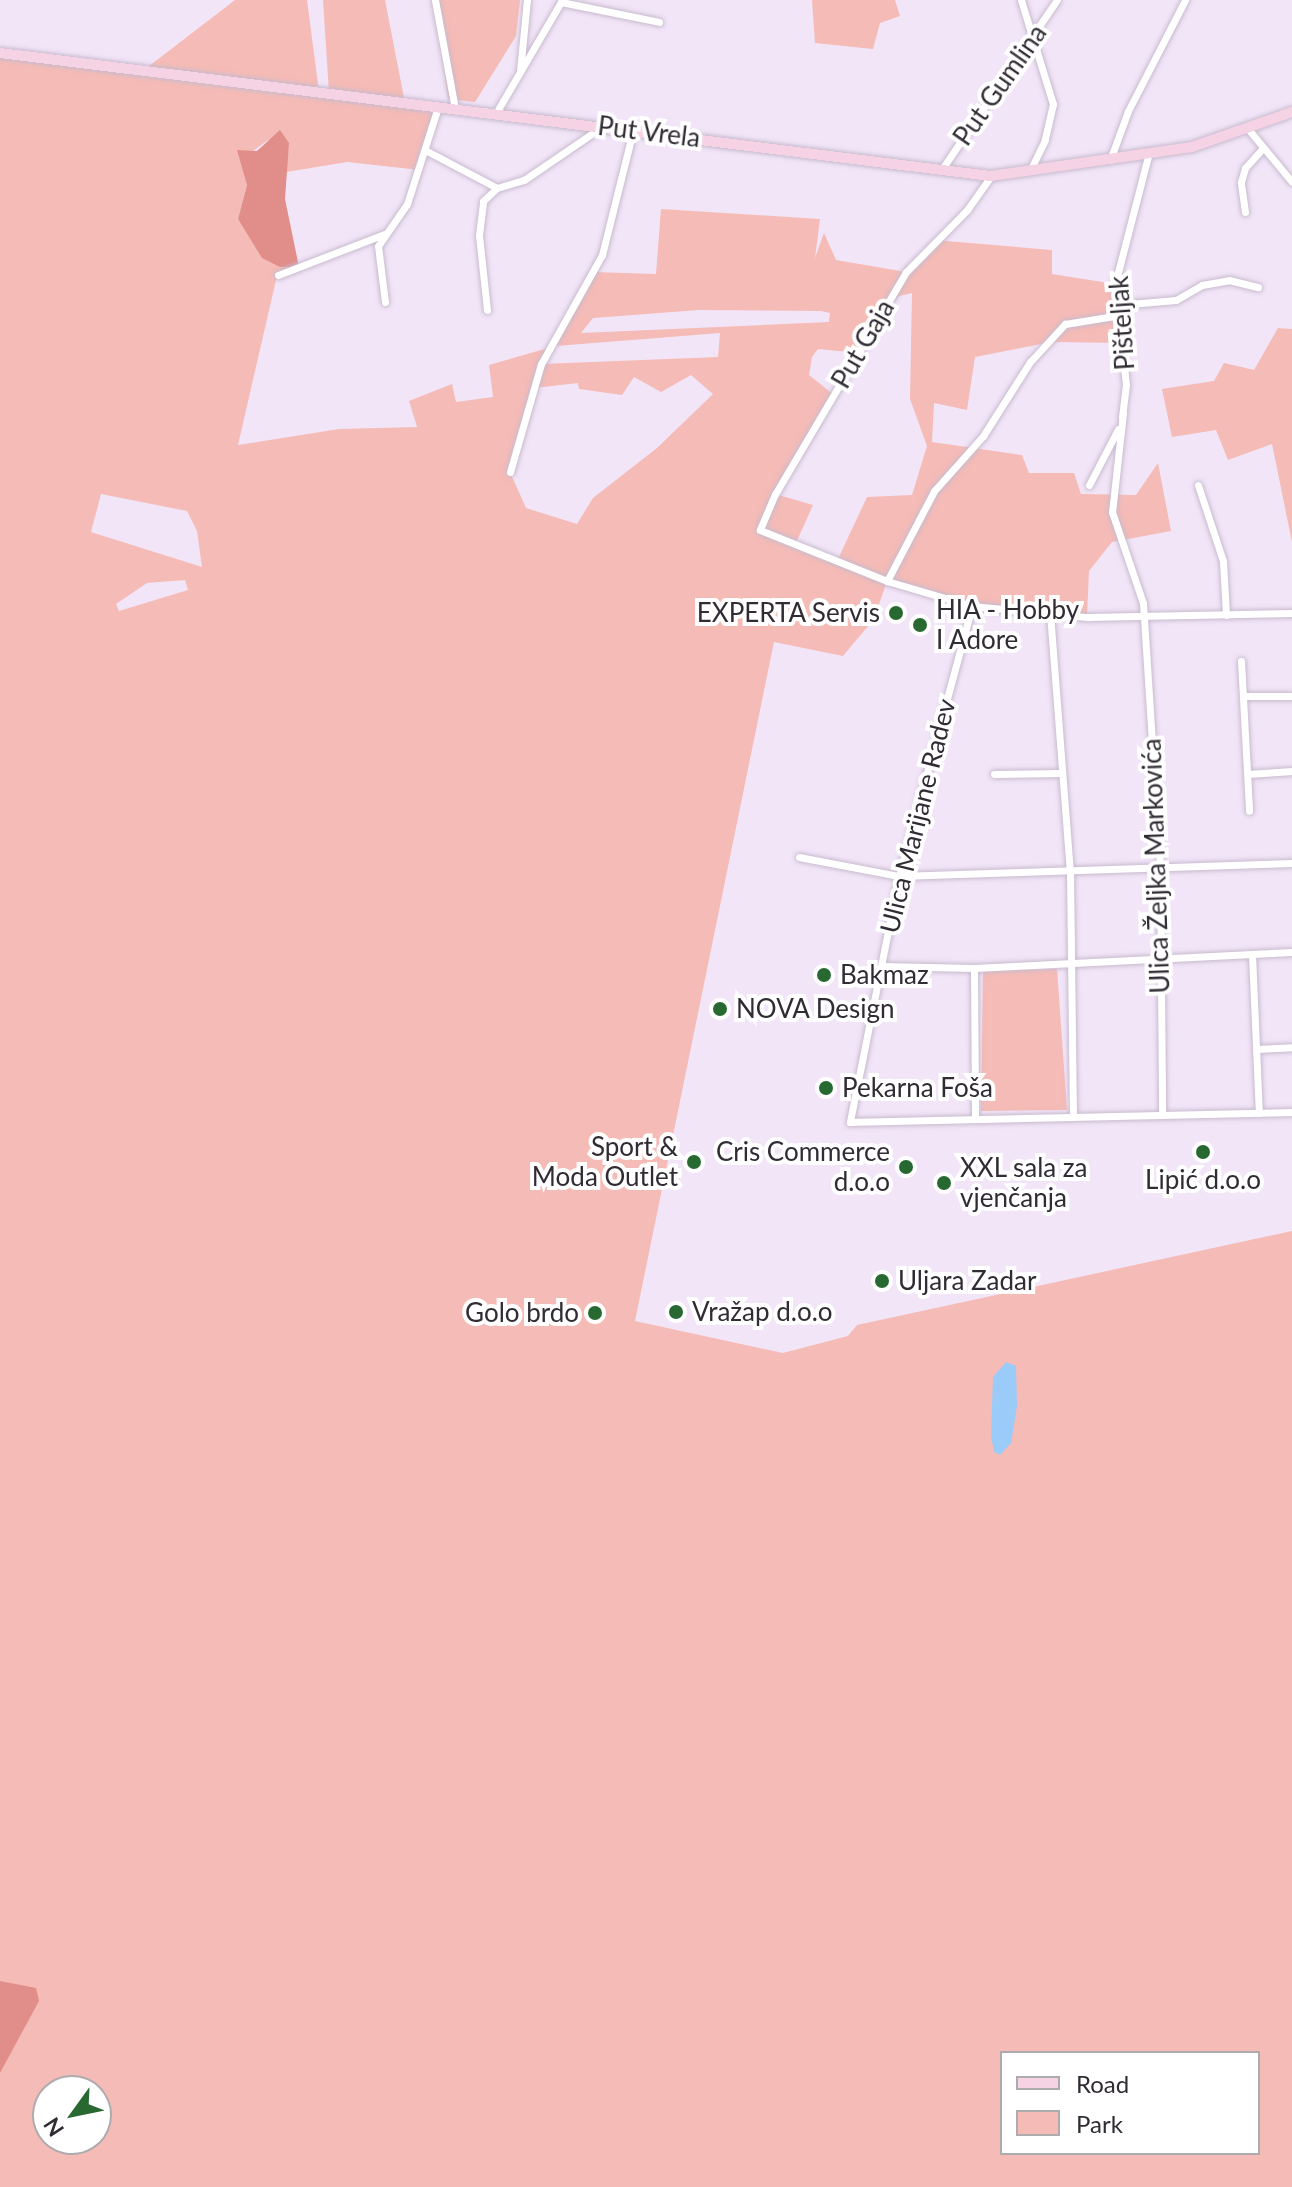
<!DOCTYPE html>
<meta charset="utf-8">
<style>
body{margin:0}
#map{position:relative;width:1292px;height:2187px;overflow:hidden;background:#f2e5f8;font-family:Lato,sans-serif}
div>[style]{position:absolute}
.green>*{inset:0;background:#f5bbb6}
.forest>*{inset:0;background:#e18d89}
.water>*{inset:0;background:#9bcbf9}
.roads{filter:drop-shadow(0 0 2px #c8bbce) drop-shadow(0 0 2px #c8bbce)}
.minor>*{height:7px;margin:-3.5px;padding:0 3.5px;transform-origin:3.5px;border-radius:3.5px;background:#fff}
.secondary>*{height:10px;margin:-5px;padding:0 5px;transform-origin:5px;border-radius:5px;background:#f6d2e5}
.dots>*{width:22px;height:22px;translate:-50% -50%;box-sizing:border-box;border:4px solid #fff;border-radius:50%}
span{translate:-50% -50%;white-space:nowrap;text-align:center;line-height:1.15;-webkit-text-stroke:8px #fff;paint-order:stroke}
.street-label{font-size:26px;color:#312c34}
.poi-label{font-size:26px;color:#312c34}
.left{translate:0 -50%;text-align:left}
.right{translate:-100% -50%;text-align:right}
.legend{position:absolute;left:1000px;top:2051px;width:260px;height:104px;box-sizing:border-box;background:#fff;border:2px solid #adabae;margin:0;padding:10px 14px;list-style:none;font-size:24px;color:#312c34}
.legend li{display:flex;align-items:center;gap:16px;height:40px}
.legend b{width:40px;border:2px solid #adabae}
.north{position:absolute;left:32px;top:2075px;width:80px;height:80px;box-sizing:border-box;background:#fff;border:2px solid #adabae;border-radius:50%;rotate:237deg;font-size:22px;font-weight:700;line-height:32px;text-align:center;color:#312c34}
.north::after{content:'';display:block;margin:auto;width:28px;height:36px;background:#286932;clip-path:polygon(50% 0,100% 100%,50% 72%,0 100%)}
</style>
<div id="map">
<div class="green">
<i style="clip-path:polygon(evenodd,235px 0,307px 0,319px 92px,329px 93px,323px 0,385px 0,405px 103px,438px 107px,420px 170px,347px 162px,286px 172px,289px 143px,268px 140px,242px 159px,247px 185px,238px 219px,251px 237px,299px 267px,276px 280px,238px 445px,339px 429px,417px 427px,409px 401px,452px 384px,456px 402px,493px 397px,489px 365px,548px 348px,542px 364px,718px 357px,720px 333px,556px 346px,592px 272px,656px 274px,661px 209px,820px 219px,815px 258px,824px 233px,836px 260px,906px 272px,934px 240px,1052px 250px,1052px 274px,1115px 284px,1123px 343px,1051px 342px,975px 357px,967px 410px,934px 403px,932px 442px,1022px 455px,1029px 473px,1074px 473px,1081px 494px,1136px 495px,1158px 463px,1171px 531px,1112px 542px,1089px 571px,1087px 617px,972px 606px,887px 581px,874px 619px,843px 656px,774px 642px,635px 1321px,783px 1353px,848px 1336px,857px 1325px,1292px 1231px,1292px 2187px,0 2187px,0 53px,144px 70px,235px 0,912px 293px,910px 399px,927px 446px,912px 495px,867px 497px,838px 559px,796px 543px,813px 505px,775px 494px,834px 395px,809px 375px,812px 357px,818px 349px,859px 353px,879px 318px,899px 296px,912px 293px,235px 0,699px 310px,821px 311px,830px 313px,829px 322px,581px 333px,593px 318px,699px 310px,235px 0,691px 375px,713px 394px,657px 448px,593px 498px,577px 524px,526px 508px,510px 472px,534px 388px,578px 383px,579px 389px,622px 395px,634px 377px,661px 392px,691px 375px,235px 0,101px 494px,187px 511px,197px 531px,202px 567px,91px 532px,101px 494px,235px 0,185px 580px,188px 590px,119px 611px,116px 604px,147px 583px,185px 580px,235px 0,1002px 2053px,1258px 2053px,1258px 2153px,1002px 2153px,1002px 2053px,235px 0,48px 2091px,96px 2091px,96px 2139px,48px 2139px,48px 2091px)"></i>
<i style="clip-path:polygon(435px 0,520px 0,516px 36px,475px 102px,448px 99px)"></i>
<i style="clip-path:polygon(812px 0,895px 0,900px 16px,880px 23px,873px 49px,815px 43px)"></i>
<i style="clip-path:polygon(1278px 328px,1292px 329px,1292px 542px,1272px 444px,1228px 460px,1216px 430px,1172px 437px,1162px 389px,1214px 381px,1224px 363px,1254px 370px)"></i>
<i style="clip-path:polygon(1057px 969px,1067px 1110px,981px 1111px,983px 971px)"></i>
</div>
<div class="forest">
<i style="clip-path:polygon(280px 130px,289px 143px,285px 199px,299px 267px,280px 267px,262px 258px,238px 219px,247px 185px,237px 150px,257px 151px)"></i>
<i style="clip-path:polygon(0 1981px,36px 1988px,39px 2001px,0 2073px)"></i>
</div>
<div class="water">
<i style="clip-path:polygon(1006px 1362px,1016px 1366px,1017px 1406px,1011px 1443px,1000px 1455px,994px 1452px,991px 1436px,993px 1377px)"></i>
</div>
<div class="roads">
<div class="minor">
<i style="left:435px;top:0;width:111px;rotate:79.6deg"></i>
<i style="left:1021px;top:0;width:109px;rotate:72.9deg"></i>
<i style="left:1053px;top:104px;width:37px;rotate:103deg"></i>
<i style="left:1045px;top:140px;width:34px;rotate:116deg"></i>
<i style="left:561px;top:2px;width:100px;rotate:11.5deg"></i>
<i style="left:520px;top:71px;width:71px;rotate:-84.4deg"></i>
<i style="left:496px;top:113px;width:131px;rotate:-59.7deg"></i>
<i style="left:1249px;top:130px;width:67px;rotate:50.4deg"></i>
<i style="left:425px;top:150px;width:81px;rotate:27.8deg"></i>
<i style="left:497px;top:188px;width:28px;rotate:-17deg"></i>
<i style="left:524px;top:180px;width:92px;rotate:-34.4deg"></i>
<i style="left:1110px;top:160px;width:52px;rotate:-69.8deg"></i>
<i style="left:1128px;top:111px;width:125px;rotate:-62.8deg"></i>
<i style="left:942px;top:169px;width:204px;rotate:-55.8deg"></i>
<i style="left:991px;top:176px;width:42px;rotate:125.2deg"></i>
<i style="left:967px;top:210px;width:87px;rotate:134.5deg"></i>
<i style="left:906px;top:272px;width:258px;rotate:120.5deg"></i>
<i style="left:775px;top:494px;width:39px;rotate:113deg"></i>
<i style="left:760px;top:530px;width:137px;rotate:21.9deg"></i>
<i style="left:887px;top:581px;width:89px;rotate:16.4deg"></i>
<i style="left:972px;top:606px;width:116px;rotate:5.5deg"></i>
<i style="left:1087px;top:617px;width:205px;rotate:-1.1deg"></i>
<i style="left:1245px;top:212px;width:30px;rotate:-98deg"></i>
<i style="left:1241px;top:182px;width:15px;rotate:-74deg"></i>
<i style="left:1245px;top:168px;width:24px;rotate:-48deg"></i>
<i style="left:278px;top:275px;width:114px;rotate:-21.1deg"></i>
<i style="left:385px;top:302px;width:56px;rotate:-97.1deg"></i>
<i style="left:378px;top:246px;width:51px;rotate:-55.4deg"></i>
<i style="left:407px;top:204px;width:102px;rotate:-72.3deg"></i>
<i style="left:1118px;top:305px;width:58px;rotate:-4.9deg"></i>
<i style="left:1176px;top:300px;width:30px;rotate:-30deg"></i>
<i style="left:1202px;top:285px;width:27px;rotate:-10deg"></i>
<i style="left:1229px;top:280px;width:30px;rotate:14deg"></i>
<i style="left:487px;top:310px;width:75px;rotate:-96.1deg"></i>
<i style="left:479px;top:235px;width:34px;rotate:-83deg"></i>
<i style="left:483px;top:201px;width:19px;rotate:-43deg"></i>
<i style="left:1123px;top:413px;width:100px;rotate:96.3deg"></i>
<i style="left:1112px;top:512px;width:96px;rotate:71.2deg"></i>
<i style="left:1143px;top:603px;width:266px;rotate:86.3deg"></i>
<i style="left:1160px;top:868px;width:247px;rotate:89.5deg"></i>
<i style="left:1122px;top:417px;width:32px;rotate:-83deg"></i>
<i style="left:1126px;top:385px;width:102px;rotate:-96.2deg"></i>
<i style="left:1115px;top:284px;width:132px;rotate:-75.5deg"></i>
<i style="left:510px;top:472px;width:112px;rotate:-74deg"></i>
<i style="left:541px;top:364px;width:125px;rotate:-60.8deg"></i>
<i style="left:602px;top:255px;width:128px;rotate:-76deg"></i>
<i style="left:1089px;top:485px;width:63px;rotate:-62.6deg"></i>
<i style="left:1198px;top:485px;width:80px;rotate:71.8deg"></i>
<i style="left:1223px;top:561px;width:54px;rotate:86.8deg"></i>
<i style="left:887px;top:581px;width:102px;rotate:-62.4deg"></i>
<i style="left:934px;top:491px;width:74px;rotate:-48.3deg"></i>
<i style="left:983px;top:436px;width:88px;rotate:-57.6deg"></i>
<i style="left:1030px;top:362px;width:52px;rotate:-47.4deg"></i>
<i style="left:1065px;top:324px;width:56px;rotate:-9.3deg"></i>
<i style="left:972px;top:606px;width:280px;rotate:105.1deg"></i>
<i style="left:899px;top:876px;width:251px;rotate:101.3deg"></i>
<i style="left:850px;top:1122px;width:442px;rotate:-1.3deg"></i>
<i style="left:1050px;top:613px;width:260px;rotate:85.6deg"></i>
<i style="left:1070px;top:872px;width:243px;rotate:89.3deg"></i>
<i style="left:1241px;top:661px;width:150px;rotate:86.9deg"></i>
<i style="left:1243px;top:696px;width:49px"></i>
<i style="left:994px;top:774px;width:68px;rotate:-0.8deg"></i>
<i style="left:1248px;top:774px;width:44px;rotate:-3.9deg"></i>
<i style="left:799px;top:857px;width:102px;rotate:10.8deg"></i>
<i style="left:899px;top:876px;width:393px;rotate:-1.9deg"></i>
<i style="left:1252px;top:955px;width:158px;rotate:87.5deg"></i>
<i style="left:882px;top:966px;width:92px;rotate:1.2deg"></i>
<i style="left:974px;top:968px;width:318px;rotate:-2.9deg"></i>
<i style="left:974px;top:968px;width:150px;rotate:89.6deg"></i>
<i style="left:1257px;top:1049px;width:35px;rotate:-3deg"></i>
</div>
<div class="secondary">
<i style="left:0;top:53px;width:999px;rotate:7.08deg"></i>
<i style="left:991px;top:176px;width:203px;rotate:-8.2deg"></i>
<i style="left:1192px;top:147px;width:106px;rotate:-19.3deg"></i>
</div>
</div>
<div class="dots">
<i style="left:896px;top:613px;background:#286932"></i>
<i style="left:920px;top:625px;background:#286932"></i>
<i style="left:824px;top:975px;background:#286932"></i>
<i style="left:720px;top:1009px;background:#286932"></i>
<i style="left:826px;top:1088px;background:#286932"></i>
<i style="left:1203px;top:1152px;background:#286932"></i>
<i style="left:694px;top:1162px;background:#286932"></i>
<i style="left:906px;top:1167px;background:#286932"></i>
<i style="left:944px;top:1183px;background:#286932"></i>
<i style="left:882px;top:1281px;background:#286932"></i>
<i style="left:676px;top:1312px;background:#286932"></i>
<i style="left:595px;top:1313px;background:#286932"></i>
</div>
<div class="street-label">
<span style="left:1000px;top:85px;rotate:-55deg">Put Gumlina</span>
<span style="left:649px;top:132px;rotate:7deg">Put Vrela</span>
<span style="left:1122px;top:323px;rotate:-94deg">Pišteljak</span>
<span style="left:863px;top:344px;rotate:-60deg">Put Gaja</span>
<span style="left:918px;top:816px;rotate:-76deg">Ulica Marijane Radev</span>
<span style="left:1156px;top:866px;rotate:-92deg">Ulica Željka Markovića</span>
</div>
<div class="poi-label">
<span class="left" style="left:936px;top:625px">HIA - Hobby<br>I Adore</span>
<span class="right" style="left:880px;top:613px">EXPERTA Servis</span>
<span class="left" style="left:840px;top:975px">Bakmaz</span>
<span class="left" style="left:736px;top:1009px">NOVA Design</span>
<span class="left" style="left:842px;top:1088px">Pekarna Foša</span>
<span class="right" style="left:678px;top:1162px">Sport &amp;<br>Moda Outlet</span>
<span class="right" style="left:890px;top:1167px">Cris Commerce<br>d.o.o</span>
<span class="left" style="left:960px;top:1183px">XXL sala za<br>vjenčanja</span>
<span style="left:1203px;top:1180px">Lipić d.o.o</span>
<span class="left" style="left:898px;top:1281px">Uljara Zadar</span>
<span class="left" style="left:692px;top:1312px">Vražap d.o.o</span>
<span class="right" style="left:579px;top:1313px">Golo brdo</span>
</div>
<ul class="legend">
<li><b style="height:10px;background:#f6d2e5"></b>Road</li>
<li><b style="height:22px;background:#f5bbb6"></b>Park</li>
</ul>
<div class="north">N</div>
</div>
